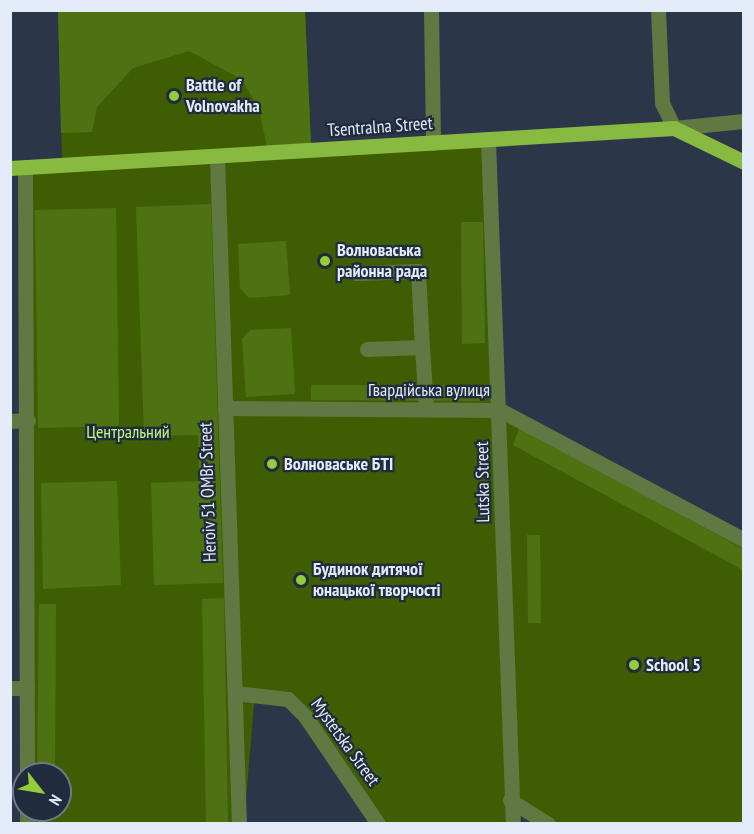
<!DOCTYPE html>
<meta charset="utf-8">
<style>
body{margin:0}
#map{position:relative;width:754px;height:834px;overflow:hidden;background:#2b3649;font-family:"PT Sans Narrow",sans-serif}
div>[style]{position:absolute}
.green>*{inset:0;background:#3f5e03}
.forest>*{inset:0;background:#4e7212}
.minor>*{height:15px;margin:-7.5px;padding:0 7.5px;transform-origin:7.5px;border-radius:7.5px;background:#607842}
.major>*{height:15px;margin:-7.5px;padding:0 7.5px;transform-origin:7.5px;border-radius:7.5px;background:#88b941}
.dots>*{width:16px;height:16px;translate:-50% -50%;box-sizing:border-box;border:3px solid #212b3e;border-radius:50%}
span{translate:-50% -50%;white-space:nowrap;text-align:center;line-height:1.15;-webkit-text-stroke:4.5px #212b3e;paint-order:stroke}
.poi-label{font-size:18px;color:#e4ebf8;font-weight:700}
.left{translate:0 -50%;text-align:left}
.street-label{font-size:18px;color:#e4ebf8}
.park-label{font-size:18px;color:#c3f682}
.frame{position:absolute;inset:0;border:12px solid #e4ebf8;pointer-events:none}
.north{position:absolute;left:12px;top:762px;width:60px;height:60px;box-sizing:border-box;background:#212b3e;border:2px solid #6f7888;border-radius:50%;rotate:121deg;font-size:16px;font-weight:700;line-height:24px;text-align:center;color:#e4ebf8}
.north::after{content:'';display:block;margin:auto;width:21px;height:27px;background:#94cc3c;clip-path:polygon(50% 0,100% 100%,50% 72%,0 100%)}
</style>
<div id="map">
<div class="green">
<i style="clip-path:polygon(58px 11px,305px 11px,311px 144px,62px 159px)"></i>
<i style="clip-path:polygon(489px 146px,500px 409px,743px 540px,743px 823px,548px 823px,511px 801px,513px 823px,378px 823px,287px 699px,255px 693px,244px 823px,27px 823px,27px 810px,60px 810px,60px 774px,27px 774px,25px 174px)"></i>
</div>
<div class="forest">
<i style="clip-path:polygon(58px 11px,305px 11px,311px 144px,267px 147px,259px 108px,241px 79px,189px 51px,133px 68px,97px 107px,92px 132px,61px 133px)"></i>
<i style="clip-path:polygon(211px 204px,223px 583px,154px 585px,151px 483px,199px 481px,198px 435px,144px 436px,136px 207px)"></i>
<i style="clip-path:polygon(116px 208px,119px 426px,38px 428px,35px 210px)"></i>
<i style="clip-path:polygon(461px 222px,483px 222px,485px 343px,462px 344px)"></i>
<i style="clip-path:polygon(286px 241px,290px 295px,249px 298px,240px 288px,238px 244px)"></i>
<i style="clip-path:polygon(291px 328px,295px 394px,246px 397px,242px 339px,250px 330px)"></i>
<i style="clip-path:polygon(311px 385px,480px 385px,480px 401px,311px 400px)"></i>
<i style="clip-path:polygon(520px 426px,743px 549px,743px 570px,513px 445px)"></i>
<i style="clip-path:polygon(117px 481px,121px 585px,43px 589px,41px 483px)"></i>
<i style="clip-path:polygon(527px 535px,540px 535px,541px 623px,528px 623px)"></i>
<i style="clip-path:polygon(224px 598px,228px 823px,206px 823px,202px 599px)"></i>
<i style="clip-path:polygon(39px 604px,56px 604px,55px 774px,37px 774px)"></i>
</div>
<div class="minor">
<i style="left:431px;top:10px;width:133px;rotate:89.1deg"></i>
<i style="left:658px;top:10px;width:93px;rotate:87.5deg"></i>
<i style="left:662px;top:103px;width:28px;rotate:64deg"></i>
<i style="left:674px;top:128px;width:70px;rotate:-5.7deg"></i>
<i style="left:488px;top:140px;width:684px;rotate:87.91deg"></i>
<i style="left:217px;top:158px;width:666px;rotate:88.11deg"></i>
<i style="left:25px;top:167px;width:607px;rotate:89.81deg"></i>
<i style="left:356px;top:273px;width:62px;rotate:-1.8deg"></i>
<i style="left:418px;top:271px;width:76px;rotate:87deg"></i>
<i style="left:367px;top:349px;width:55px;rotate:-2.1deg"></i>
<i style="left:422px;top:347px;width:62px;rotate:86.3deg"></i>
<i style="left:225px;top:408px;width:275px;rotate:0.4deg"></i>
<i style="left:500px;top:410px;width:276px;rotate:28deg"></i>
<i style="left:10px;top:421px;width:18px;rotate:-3deg"></i>
<i style="left:10px;top:688px;width:17px"></i>
<i style="left:235px;top:693px;width:53px;rotate:6.5deg"></i>
<i style="left:288px;top:699px;width:24px;rotate:45deg"></i>
<i style="left:305px;top:716px;width:130px;rotate:55.9deg"></i>
<i style="left:510px;top:800px;width:45px;rotate:32.3deg"></i>
<i style="left:27px;top:824px;width:14px;rotate:-90deg"></i>
</div>
<div class="major">
<i style="left:10px;top:168px;width:665px;rotate:-3.45deg"></i>
<i style="left:674px;top:128px;width:78px;rotate:25.9deg"></i>
</div>
<div class="dots">
<i style="left:174px;top:96px;background:#94cc3c"></i>
<i style="left:325px;top:261px;background:#94cc3c"></i>
<i style="left:272px;top:464px;background:#94cc3c"></i>
<i style="left:301px;top:580px;background:#94cc3c"></i>
<i style="left:634px;top:665px;background:#94cc3c"></i>
</div>
<div class="poi-label">
<span class="left" style="left:186px;top:96px">Battle of<br>Volnovakha</span>
<span class="left" style="left:337px;top:261px">Волноваська<br>районна рада</span>
<span class="left" style="left:284px;top:464px">Волноваське БТІ</span>
<span class="left" style="left:313px;top:580px">Будинок дитячої<br>юнацької творчості</span>
<span class="left" style="left:646px;top:665px">School 5</span>
</div>
<div class="street-label">
<span style="left:380px;top:127px;rotate:-4deg">Tsentralna Street</span>
<span style="left:429px;top:390px">Гвардійська вулиця</span>
<span style="left:483px;top:482px;rotate:-91deg">Lutska Street</span>
<span style="left:208px;top:492px;rotate:-92deg">Heroiv 51 OMBr Street</span>
<span style="left:345px;top:742px;rotate:54deg">Mystetska Street</span>
</div>
<div class="park-label">
<span style="left:128px;top:432px">Центральний</span>
</div>
<div class="frame"></div>
<div class="north">N</div>
</div>
